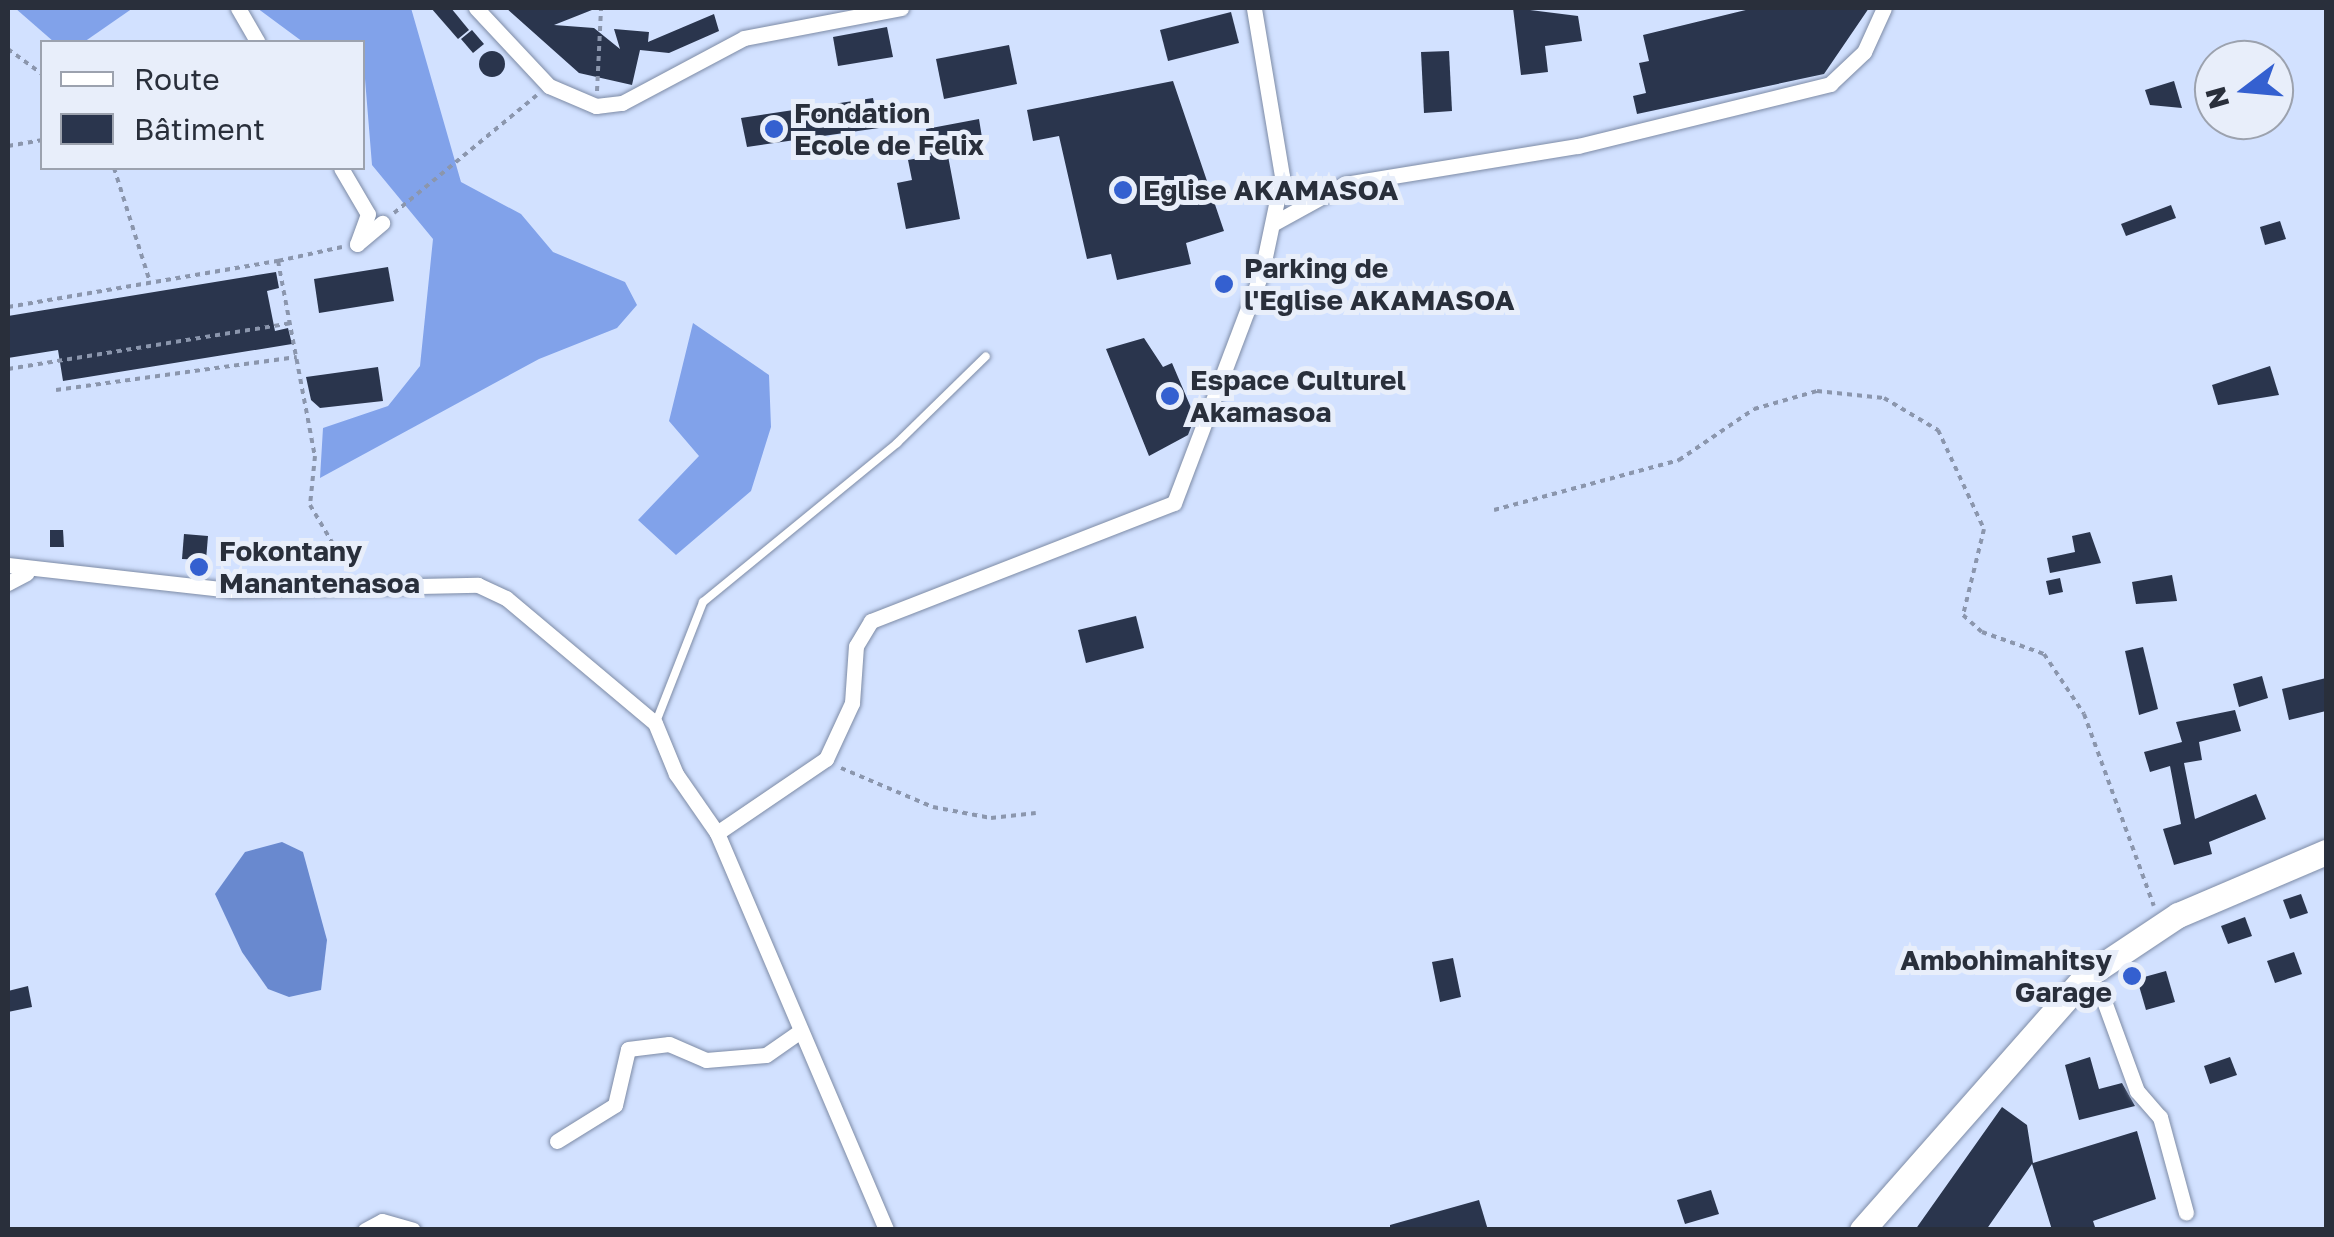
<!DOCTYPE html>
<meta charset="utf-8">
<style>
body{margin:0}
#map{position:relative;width:2334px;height:1237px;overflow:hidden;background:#d2e1ff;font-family:"Golos Text",sans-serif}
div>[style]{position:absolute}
.forest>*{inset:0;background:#81a2ea}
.water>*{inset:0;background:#6989cf}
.building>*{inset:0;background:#2a354d}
.round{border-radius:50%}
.path>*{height:4px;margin-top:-2px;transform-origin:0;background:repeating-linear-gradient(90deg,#8b96ad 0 5px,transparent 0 10px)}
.roads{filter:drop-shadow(0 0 2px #7d8ba6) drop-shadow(0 0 2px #7d8ba6)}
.service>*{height:8px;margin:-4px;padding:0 4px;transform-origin:4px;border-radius:4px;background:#fff}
.minor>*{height:15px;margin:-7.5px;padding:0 7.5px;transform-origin:7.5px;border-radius:7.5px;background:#fff}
.primary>*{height:25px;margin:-12.5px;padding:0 12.5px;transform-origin:12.5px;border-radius:12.5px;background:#fff}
.dots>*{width:28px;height:28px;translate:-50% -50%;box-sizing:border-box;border:5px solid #e8eefa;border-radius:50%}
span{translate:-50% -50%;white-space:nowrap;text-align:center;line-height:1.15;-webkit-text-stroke:10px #e8eefa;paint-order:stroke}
.poi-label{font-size:28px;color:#292f3b;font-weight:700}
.left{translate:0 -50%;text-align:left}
.right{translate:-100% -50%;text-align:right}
.frame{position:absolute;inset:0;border:10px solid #292f3b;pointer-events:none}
.legend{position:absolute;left:40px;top:40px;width:325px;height:130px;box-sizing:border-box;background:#e8eefa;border:2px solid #9ca2ae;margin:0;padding:12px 18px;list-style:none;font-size:30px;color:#292f3b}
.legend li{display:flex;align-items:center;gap:20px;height:50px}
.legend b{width:50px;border:2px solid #9ca2ae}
.north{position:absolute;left:2194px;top:40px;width:100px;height:100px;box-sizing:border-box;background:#e8eefa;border:2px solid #9ca2ae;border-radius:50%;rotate:254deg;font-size:28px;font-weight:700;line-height:40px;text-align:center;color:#292f3b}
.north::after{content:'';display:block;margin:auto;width:35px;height:45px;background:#3460d0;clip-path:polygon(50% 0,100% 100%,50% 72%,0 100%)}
</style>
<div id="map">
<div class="forest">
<i style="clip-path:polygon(15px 8px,133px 8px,84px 42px,54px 42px)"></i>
<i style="clip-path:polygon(257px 8px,411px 8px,461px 182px,521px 214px,553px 252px,625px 282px,637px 305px,617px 328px,539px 359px,320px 478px,323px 428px,388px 406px,420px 366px,433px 239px,372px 165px,362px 42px,303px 42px)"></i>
<i style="clip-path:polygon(693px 323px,769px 375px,771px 427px,751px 491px,676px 555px,638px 520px,699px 456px,669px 421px)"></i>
</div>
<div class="water">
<i style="clip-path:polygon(282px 842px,303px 852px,327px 940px,321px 990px,289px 997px,268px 989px,242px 952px,215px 894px,245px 852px)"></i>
</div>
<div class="building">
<i style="clip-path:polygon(431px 8px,451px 8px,469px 30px,458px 39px)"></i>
<i style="clip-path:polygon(506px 8px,597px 8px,554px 25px,594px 28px,620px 49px,614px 29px,649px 32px,648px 42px,714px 14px,719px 31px,669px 53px,640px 50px,632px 85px,579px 73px)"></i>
<i style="clip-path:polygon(1513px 8px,1578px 16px,1582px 41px,1545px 46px,1548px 72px,1521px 75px)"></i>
<i style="clip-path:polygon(1754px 8px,1869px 8px,1824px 74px,1637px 114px,1633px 96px,1646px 93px,1639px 63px,1649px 61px,1643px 35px)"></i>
<i style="clip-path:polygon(1231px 12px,1239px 43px,1168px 61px,1160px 30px)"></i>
<i style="clip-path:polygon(887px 27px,893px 57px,838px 66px,833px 37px)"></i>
<i style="clip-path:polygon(472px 30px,484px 44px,473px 53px,461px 39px)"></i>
<i style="clip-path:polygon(1009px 45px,1017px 84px,944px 99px,936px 59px)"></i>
<i style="clip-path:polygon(1449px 51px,1452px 111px,1424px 113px,1421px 52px)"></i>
<i class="round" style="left:479px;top:51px;width:26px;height:26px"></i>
<i style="clip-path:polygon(1173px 81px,1224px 231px,1186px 243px,1191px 264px,1117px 280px,1111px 254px,1087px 259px,1059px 136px,1033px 141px,1027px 110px)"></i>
<i style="clip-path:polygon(2174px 81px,2182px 108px,2150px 105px,2145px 90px)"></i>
<i style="clip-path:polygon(873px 98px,879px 128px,747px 147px,741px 118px)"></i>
<i style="clip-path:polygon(979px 119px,984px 150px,948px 156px,960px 219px,906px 229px,897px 183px,912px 180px,908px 160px,931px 156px,926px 129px)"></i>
<i style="clip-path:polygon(2171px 205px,2176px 218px,2126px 236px,2121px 224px)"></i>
<i style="clip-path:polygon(2280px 221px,2286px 239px,2265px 245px,2260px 227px)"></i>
<i style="clip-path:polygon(388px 267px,394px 301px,319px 313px,314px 279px)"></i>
<i style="clip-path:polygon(276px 272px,279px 288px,267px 291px,275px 331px,288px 328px,292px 344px,63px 381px,58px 350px,8px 358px,8px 316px)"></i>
<i style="clip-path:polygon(1144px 338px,1163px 367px,1172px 363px,1195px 417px,1188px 435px,1149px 456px,1106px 349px)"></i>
<i style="clip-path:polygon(2270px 366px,2279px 395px,2218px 405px,2212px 385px)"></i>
<i style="clip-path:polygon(378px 367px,383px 401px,320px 408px,311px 400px,306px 377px)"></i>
<i style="clip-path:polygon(50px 530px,63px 530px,64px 547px,50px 547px)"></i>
<i style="clip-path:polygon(2090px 532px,2101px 563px,2050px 573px,2047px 558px,2075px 552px,2072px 536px)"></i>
<i style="clip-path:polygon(184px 534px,208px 536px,206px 560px,182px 559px)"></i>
<i style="clip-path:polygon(2172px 575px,2177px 601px,2136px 604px,2132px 582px)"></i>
<i style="clip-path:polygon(2060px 578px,2063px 592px,2049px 595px,2046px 581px)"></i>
<i style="clip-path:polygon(1136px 616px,1144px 648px,1086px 663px,1078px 630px)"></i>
<i style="clip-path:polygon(2143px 647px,2158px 709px,2139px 715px,2125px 651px)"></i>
<i style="clip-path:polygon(2262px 676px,2268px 698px,2239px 707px,2233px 684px)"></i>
<i style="clip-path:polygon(2326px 678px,2326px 711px,2289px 720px,2282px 689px)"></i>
<i style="clip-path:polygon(2235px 710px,2241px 731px,2199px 742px,2202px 760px,2184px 763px,2195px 819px,2256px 794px,2266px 819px,2209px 842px,2212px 854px,2174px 865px,2163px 829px,2181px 824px,2170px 766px,2150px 772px,2144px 752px,2182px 742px,2176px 722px)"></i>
<i style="clip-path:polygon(2301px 894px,2308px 913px,2290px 919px,2283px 900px)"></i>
<i style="clip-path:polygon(2245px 917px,2252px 936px,2228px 944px,2221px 926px)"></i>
<i style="clip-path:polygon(2294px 952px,2302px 974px,2275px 983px,2267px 961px)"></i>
<i style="clip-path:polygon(1453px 958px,1461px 997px,1440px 1002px,1432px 962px)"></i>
<i style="clip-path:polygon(2166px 971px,2175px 1002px,2146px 1010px,2137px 979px)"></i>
<i style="clip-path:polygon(28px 986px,32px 1007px,8px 1012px,8px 991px)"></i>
<i style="clip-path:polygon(2090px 1057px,2099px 1089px,2122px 1083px,2135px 1106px,2079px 1120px,2065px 1065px)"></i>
<i style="clip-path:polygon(2230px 1057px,2237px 1075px,2210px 1084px,2204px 1066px)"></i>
<i style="clip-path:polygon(2002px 1107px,2027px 1125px,2033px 1163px,2137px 1131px,2156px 1199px,2093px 1221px,2096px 1230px,2052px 1230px,2032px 1164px,1986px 1230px,1915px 1230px)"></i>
<i style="clip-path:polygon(1711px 1190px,1719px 1214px,1685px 1224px,1677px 1200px)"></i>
<i style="clip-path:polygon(1479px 1200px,1488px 1230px,1390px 1230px,1390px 1225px)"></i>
</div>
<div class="path">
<i style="left:8px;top:49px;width:42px;rotate:36.3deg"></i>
<i style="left:597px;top:91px;width:83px;rotate:-87.2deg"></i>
<i style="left:8px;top:146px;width:35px;rotate:-10deg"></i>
<i style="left:114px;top:168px;width:120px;rotate:72.5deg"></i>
<i style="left:394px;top:213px;width:185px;rotate:-39.5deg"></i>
<i style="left:342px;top:247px;width:66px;rotate:167.7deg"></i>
<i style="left:278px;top:261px;width:198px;rotate:79.3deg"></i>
<i style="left:315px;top:456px;width:49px;rotate:95.8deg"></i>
<i style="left:310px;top:505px;width:77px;rotate:59.4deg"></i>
<i style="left:8px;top:307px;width:274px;rotate:-9.7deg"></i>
<i style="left:8px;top:369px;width:289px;rotate:-9.2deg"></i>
<i style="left:56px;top:390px;width:243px;rotate:-7.8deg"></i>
<i style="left:1494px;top:510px;width:192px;rotate:-15.1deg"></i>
<i style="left:1679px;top:460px;width:91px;rotate:-34.2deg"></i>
<i style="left:1754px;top:409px;width:66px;rotate:-15.9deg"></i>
<i style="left:1817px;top:391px;width:67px;rotate:6deg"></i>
<i style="left:1884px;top:398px;width:63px;rotate:30.7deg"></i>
<i style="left:1938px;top:430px;width:109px;rotate:65.1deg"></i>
<i style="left:1984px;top:529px;width:89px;rotate:103.7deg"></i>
<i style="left:1963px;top:615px;width:25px;rotate:42deg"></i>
<i style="left:1982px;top:632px;width:66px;rotate:19.5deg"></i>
<i style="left:2044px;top:654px;width:72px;rotate:56.3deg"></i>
<i style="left:2084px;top:714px;width:204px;rotate:70deg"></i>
<i style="left:841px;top:768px;width:100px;rotate:23deg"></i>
<i style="left:933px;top:807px;width:59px;rotate:10.7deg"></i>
<i style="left:991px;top:818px;width:45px;rotate:-6.3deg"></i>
</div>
<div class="roads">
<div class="service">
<i style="left:656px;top:722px;width:129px;rotate:-68.6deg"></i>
<i style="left:703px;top:602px;width:251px;rotate:-39.3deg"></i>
<i style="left:897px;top:443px;width:124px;rotate:-44.3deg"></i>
</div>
<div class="minor">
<i style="left:238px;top:8px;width:39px;rotate:60deg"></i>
<i style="left:476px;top:8px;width:107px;rotate:46.9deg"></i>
<i style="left:549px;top:86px;width:51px;rotate:23.1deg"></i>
<i style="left:596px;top:106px;width:26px;rotate:-7deg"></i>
<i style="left:622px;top:103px;width:138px;rotate:-28deg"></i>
<i style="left:744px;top:38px;width:160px;rotate:-10.8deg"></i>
<i style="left:341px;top:168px;width:53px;rotate:59.6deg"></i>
<i style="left:368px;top:214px;width:32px;rotate:110deg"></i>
<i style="left:357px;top:244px;width:33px;rotate:-40deg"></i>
<i style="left:1274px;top:223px;width:81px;rotate:-28.8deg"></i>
<i style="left:1345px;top:184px;width:236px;rotate:-9.3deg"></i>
<i style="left:1578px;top:146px;width:260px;rotate:-13.8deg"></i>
<i style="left:1830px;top:84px;width:47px;rotate:-43.3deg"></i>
<i style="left:1864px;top:52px;width:48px;rotate:-65.6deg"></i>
<i style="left:8px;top:565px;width:225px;rotate:6.4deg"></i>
<i style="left:232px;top:590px;width:246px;rotate:-1.2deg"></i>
<i style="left:478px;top:585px;width:31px;rotate:25deg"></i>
<i style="left:506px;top:598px;width:194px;rotate:40deg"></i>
<i style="left:655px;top:723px;width:55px;rotate:67.6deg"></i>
<i style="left:676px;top:774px;width:72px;rotate:55.2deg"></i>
<i style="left:717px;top:833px;width:431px;rotate:66.9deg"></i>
<i style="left:8px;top:583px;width:21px;rotate:-28deg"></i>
<i style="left:717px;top:833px;width:132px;rotate:-34.2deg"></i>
<i style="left:826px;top:759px;width:62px;rotate:-65.1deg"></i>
<i style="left:852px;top:703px;width:57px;rotate:-86deg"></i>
<i style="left:856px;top:646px;width:29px;rotate:-59deg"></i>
<i style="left:871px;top:621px;width:325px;rotate:-21.3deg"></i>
<i style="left:1174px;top:503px;width:248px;rotate:-69.2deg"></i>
<i style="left:1262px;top:271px;width:97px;rotate:-78.1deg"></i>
<i style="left:1282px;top:176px;width:170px;rotate:-99.5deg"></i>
<i style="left:2085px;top:977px;width:31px;rotate:52deg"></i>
<i style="left:2104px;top:1001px;width:96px;rotate:69.9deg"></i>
<i style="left:2137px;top:1091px;width:35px;rotate:49deg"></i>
<i style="left:2160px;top:1117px;width:99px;rotate:74.8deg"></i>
<i style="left:557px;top:1141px;width:68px;rotate:-31.8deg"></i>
<i style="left:615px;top:1105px;width:57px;rotate:-76.9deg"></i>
<i style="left:628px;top:1049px;width:41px;rotate:-7deg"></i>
<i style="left:669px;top:1044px;width:40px;rotate:23.4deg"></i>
<i style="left:706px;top:1060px;width:60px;rotate:-4.8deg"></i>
<i style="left:766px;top:1055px;width:40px;rotate:-34.9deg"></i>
<i style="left:365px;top:1230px;width:19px;rotate:-28deg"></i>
<i style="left:382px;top:1221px;width:32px;rotate:16deg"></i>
</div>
<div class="primary">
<i style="left:1862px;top:1230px;width:337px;rotate:-48.6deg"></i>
<i style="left:2085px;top:977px;width:112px;rotate:-33.7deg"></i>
<i style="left:2178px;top:915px;width:161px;rotate:-23.1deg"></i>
</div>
</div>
<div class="dots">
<i style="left:774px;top:129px;background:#3460d0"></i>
<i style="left:1123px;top:190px;background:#3460d0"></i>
<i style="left:1224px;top:284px;background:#3460d0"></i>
<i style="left:1170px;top:396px;background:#3460d0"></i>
<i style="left:199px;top:567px;background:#3460d0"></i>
<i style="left:2132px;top:976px;background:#3460d0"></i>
</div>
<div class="poi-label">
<span class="left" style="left:794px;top:129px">Fondation<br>Ecole de Felix</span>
<span class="left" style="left:1143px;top:190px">Eglise AKAMASOA</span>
<span class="left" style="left:1244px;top:284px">Parking de<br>l'Eglise AKAMASOA</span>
<span class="left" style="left:1190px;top:396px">Espace Culturel<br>Akamasoa</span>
<span class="left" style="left:219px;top:567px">Fokontany<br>Manantenasoa</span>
<span class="right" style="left:2112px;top:976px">Ambohimahitsy<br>Garage</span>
</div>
<div class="frame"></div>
<ul class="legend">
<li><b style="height:12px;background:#fff"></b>Route</li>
<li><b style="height:28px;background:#2a354d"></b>Bâtiment</li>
</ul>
<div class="north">N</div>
</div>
